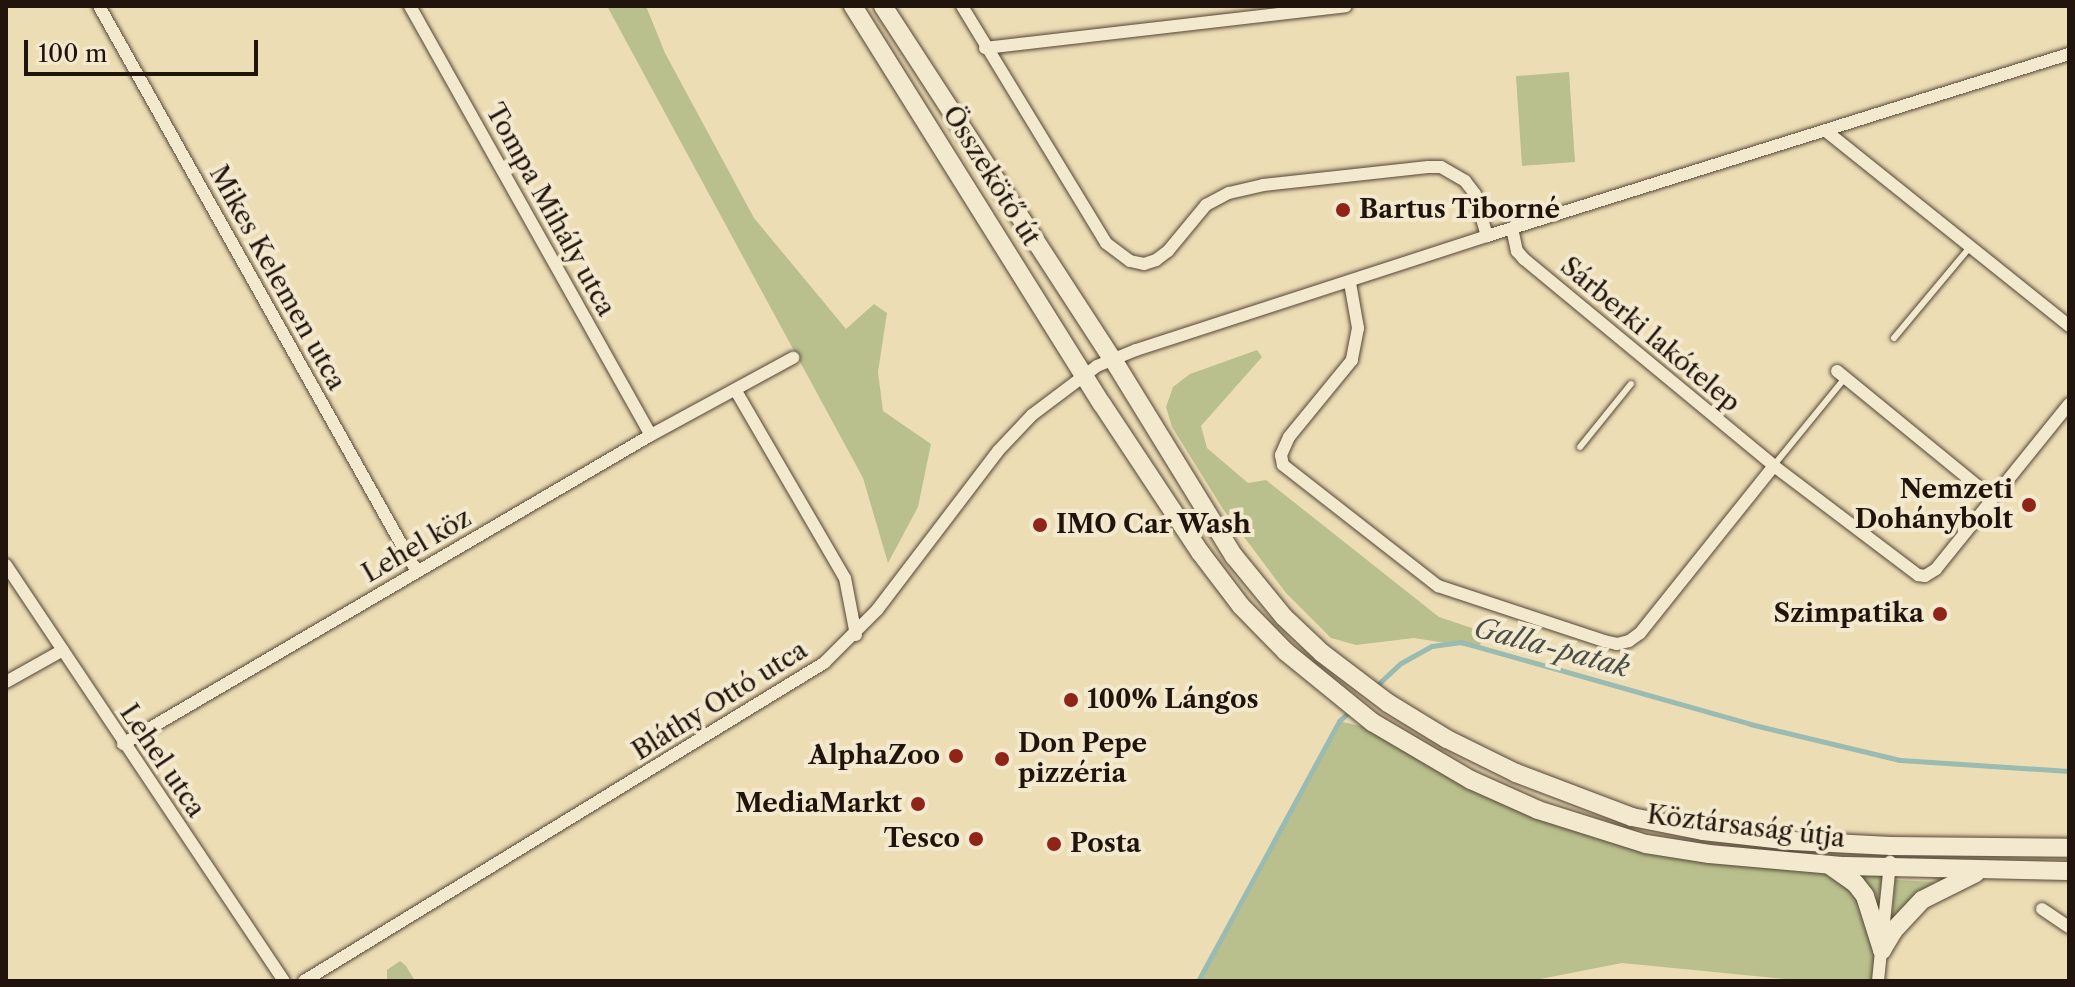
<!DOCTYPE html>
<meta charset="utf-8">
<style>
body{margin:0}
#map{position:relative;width:2075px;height:987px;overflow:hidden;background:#edddb5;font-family:"Libre Caslon Text",serif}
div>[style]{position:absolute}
.green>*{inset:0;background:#b9c08d}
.stream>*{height:5px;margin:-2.5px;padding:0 2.5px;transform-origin:2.5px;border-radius:2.5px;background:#99bbb1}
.roads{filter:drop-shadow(0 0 2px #534636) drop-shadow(0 0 2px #534636)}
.lane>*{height:6px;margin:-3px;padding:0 3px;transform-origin:3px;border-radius:3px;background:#f3e9cf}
.street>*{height:12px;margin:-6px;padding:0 6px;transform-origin:6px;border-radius:6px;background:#f3e9cf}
.secondary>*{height:18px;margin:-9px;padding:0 9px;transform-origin:9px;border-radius:9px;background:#f3e9cf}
.dots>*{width:22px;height:22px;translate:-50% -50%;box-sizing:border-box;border:4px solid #f3e9cf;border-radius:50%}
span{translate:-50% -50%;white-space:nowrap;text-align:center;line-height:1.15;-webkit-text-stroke:8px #f3e9cf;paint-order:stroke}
.street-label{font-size:26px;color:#20140c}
.poi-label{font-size:26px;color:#20140c;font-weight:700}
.left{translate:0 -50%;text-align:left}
.right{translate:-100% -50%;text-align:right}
.water-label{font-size:28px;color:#4a4e46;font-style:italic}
.frame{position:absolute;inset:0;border:8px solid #20140c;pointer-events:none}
.scale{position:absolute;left:24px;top:40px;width:234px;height:36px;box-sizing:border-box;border:4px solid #20140c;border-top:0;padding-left:10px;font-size:24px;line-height:28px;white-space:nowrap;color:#20140c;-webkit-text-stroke:6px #f3e9cf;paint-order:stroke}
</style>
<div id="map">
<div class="green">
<i style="clip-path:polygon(607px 6px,646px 6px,665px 53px,754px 218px,846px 329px,874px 304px,887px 313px,878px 372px,883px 411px,931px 444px,918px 507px,888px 563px,863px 478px)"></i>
<i style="clip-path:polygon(1569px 72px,1575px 162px,1522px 166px,1516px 76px)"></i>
<i style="clip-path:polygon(1257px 350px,1262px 357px,1201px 426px,1207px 448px,1248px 483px,1266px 480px,1439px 617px,1487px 633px,1478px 648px,1414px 638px,1356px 645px,1331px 638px,1286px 593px,1223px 509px,1172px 427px,1166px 407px,1173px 387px,1190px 374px)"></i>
<i style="clip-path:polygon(1339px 721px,1389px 733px,1436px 760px,1646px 844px,1889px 868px,1877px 981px,1806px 981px,1622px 963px,1530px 981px,1198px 981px)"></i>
<i style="clip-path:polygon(1895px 880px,1935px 882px,1895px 919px,1892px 917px)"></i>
<i style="clip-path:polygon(400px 961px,406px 966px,415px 981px,387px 981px,387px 970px)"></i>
</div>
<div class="stream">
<i style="left:1375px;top:687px;width:35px;rotate:-43deg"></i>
<i style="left:1401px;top:663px;width:35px;rotate:-29deg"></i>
<i style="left:1432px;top:646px;width:29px;rotate:-8deg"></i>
<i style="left:1461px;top:642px;width:300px;rotate:15.8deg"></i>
<i style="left:1750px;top:724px;width:154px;rotate:13.5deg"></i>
<i style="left:1900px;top:760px;width:169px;rotate:3.7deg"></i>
<i style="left:1198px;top:981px;width:296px;rotate:-61.5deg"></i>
<i style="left:1339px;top:721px;width:15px;rotate:-42deg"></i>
</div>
<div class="roads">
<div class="lane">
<i style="left:1894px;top:338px;width:120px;rotate:-50.1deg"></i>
<i style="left:1580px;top:447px;width:81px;rotate:-51deg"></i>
<i style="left:1774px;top:465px;width:112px;rotate:-50.8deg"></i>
</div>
<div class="street">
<i style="left:99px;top:6px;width:649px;rotate:60.67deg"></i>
<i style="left:410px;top:6px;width:492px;rotate:60.7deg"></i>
<i style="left:962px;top:6px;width:277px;rotate:58.7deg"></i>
<i style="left:1106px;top:243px;width:30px;rotate:37deg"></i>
<i style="left:1130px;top:261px;width:14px;rotate:12deg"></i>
<i style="left:1144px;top:264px;width:13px;rotate:-18deg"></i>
<i style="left:1156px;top:260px;width:15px;rotate:-37deg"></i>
<i style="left:1168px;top:251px;width:60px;rotate:-50.4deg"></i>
<i style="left:1206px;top:205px;width:26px;rotate:-28deg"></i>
<i style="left:1229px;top:193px;width:35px;rotate:-13deg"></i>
<i style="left:1263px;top:185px;width:166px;rotate:-6.2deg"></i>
<i style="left:1428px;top:167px;width:13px"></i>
<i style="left:1441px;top:167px;width:28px;rotate:30deg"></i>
<i style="left:1465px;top:181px;width:16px;rotate:52deg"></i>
<i style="left:1475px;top:194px;width:44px;rotate:74.1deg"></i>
<i style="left:985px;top:48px;width:363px;rotate:-6.6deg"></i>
<i style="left:1826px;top:131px;width:312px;rotate:38.7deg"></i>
<i style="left:1512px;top:228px;width:24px;rotate:78deg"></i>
<i style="left:1517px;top:251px;width:11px;rotate:49deg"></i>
<i style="left:1524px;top:259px;width:325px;rotate:39.6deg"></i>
<i style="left:1774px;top:466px;width:181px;rotate:37.1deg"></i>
<i style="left:1918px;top:575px;width:7px;rotate:8deg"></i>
<i style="left:1925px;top:576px;width:13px;rotate:-32deg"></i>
<i style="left:1936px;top:569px;width:212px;rotate:-51.1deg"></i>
<i style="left:1350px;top:283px;width:46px;rotate:79.9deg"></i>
<i style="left:1358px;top:328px;width:33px;rotate:101deg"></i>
<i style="left:1352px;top:360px;width:99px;rotate:129.3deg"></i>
<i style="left:1289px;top:437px;width:20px;rotate:114deg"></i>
<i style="left:1281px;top:455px;width:10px;rotate:79deg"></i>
<i style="left:1283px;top:465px;width:197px;rotate:38deg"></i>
<i style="left:1438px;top:586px;width:175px;rotate:18.3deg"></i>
<i style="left:1604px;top:641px;width:13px;rotate:13deg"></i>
<i style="left:1617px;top:644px;width:12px;rotate:-14deg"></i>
<i style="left:1629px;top:641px;width:14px;rotate:-36deg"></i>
<i style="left:1640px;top:633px;width:214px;rotate:-51.3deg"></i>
<i style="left:1837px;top:371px;width:200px;rotate:39.3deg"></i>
<i style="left:736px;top:391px;width:216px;rotate:59.8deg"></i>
<i style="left:845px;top:578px;width:58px;rotate:79.1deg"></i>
<i style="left:6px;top:565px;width:500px;rotate:56.25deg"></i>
<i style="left:6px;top:682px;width:65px;rotate:-29.3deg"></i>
<i style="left:123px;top:744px;width:612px;rotate:-30.34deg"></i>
<i style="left:651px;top:435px;width:162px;rotate:-28.5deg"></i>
<i style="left:2042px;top:909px;width:32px;rotate:34deg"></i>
<i style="left:304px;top:981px;width:610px;rotate:-31.45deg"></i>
<i style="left:824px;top:663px;width:75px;rotate:-45deg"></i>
<i style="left:877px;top:610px;width:200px;rotate:-52.7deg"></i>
<i style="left:998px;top:451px;width:50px;rotate:-46.6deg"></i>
<i style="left:1032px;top:415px;width:81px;rotate:-37deg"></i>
<i style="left:1097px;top:366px;width:42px;rotate:-22.3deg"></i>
<i style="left:1136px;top:350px;width:369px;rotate:-18deg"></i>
<i style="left:1487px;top:236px;width:610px;rotate:-17.37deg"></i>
<i style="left:1878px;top:981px;width:120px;rotate:-84.2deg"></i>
</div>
<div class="secondary">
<i style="left:853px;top:6px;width:469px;rotate:58deg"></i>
<i style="left:1102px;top:404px;width:178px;rotate:56.5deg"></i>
<i style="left:1200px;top:552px;width:68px;rotate:52.8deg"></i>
<i style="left:1241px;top:606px;width:64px;rotate:45.6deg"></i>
<i style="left:1286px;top:652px;width:111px;rotate:39.1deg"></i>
<i style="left:1372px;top:722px;width:115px;rotate:30.4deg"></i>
<i style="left:1471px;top:780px;width:73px;rotate:24.1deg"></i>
<i style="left:1538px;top:810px;width:113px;rotate:17.5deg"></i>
<i style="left:1646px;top:844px;width:64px;rotate:9deg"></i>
<i style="left:1709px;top:854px;width:136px;rotate:5.1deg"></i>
<i style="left:1844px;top:866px;width:225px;rotate:1.3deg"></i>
<i style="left:883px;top:6px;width:420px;rotate:57deg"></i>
<i style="left:1112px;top:358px;width:233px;rotate:58.4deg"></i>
<i style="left:1234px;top:556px;width:79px;rotate:50.7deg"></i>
<i style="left:1284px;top:617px;width:52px;rotate:43.5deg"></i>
<i style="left:1322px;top:653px;width:83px;rotate:37.1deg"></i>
<i style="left:1388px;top:703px;width:69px;rotate:31.4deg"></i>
<i style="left:1447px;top:739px;width:77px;rotate:26.2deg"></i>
<i style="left:1516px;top:773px;width:124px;rotate:20.8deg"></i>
<i style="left:1632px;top:817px;width:72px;rotate:11.2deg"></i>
<i style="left:1703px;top:831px;width:90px;rotate:6.4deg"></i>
<i style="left:1792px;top:841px;width:99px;rotate:2.9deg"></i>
<i style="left:1891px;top:846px;width:178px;rotate:0.6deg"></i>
<i style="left:1829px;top:865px;width:32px;rotate:35deg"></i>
<i style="left:1855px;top:883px;width:16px;rotate:52deg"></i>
<i style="left:1865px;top:896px;width:57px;rotate:72.5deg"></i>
<i style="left:1882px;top:950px;width:23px;rotate:-59deg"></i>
<i style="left:1894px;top:930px;width:41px;rotate:-47deg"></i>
<i style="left:1922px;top:900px;width:60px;rotate:-26.6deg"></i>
</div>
</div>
<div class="dots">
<i style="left:1343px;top:210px;background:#8f2418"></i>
<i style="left:2029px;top:505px;background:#8f2418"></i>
<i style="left:1040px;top:525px;background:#8f2418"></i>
<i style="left:1940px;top:614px;background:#8f2418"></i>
<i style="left:1071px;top:700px;background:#8f2418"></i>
<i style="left:956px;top:756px;background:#8f2418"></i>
<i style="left:1002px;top:759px;background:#8f2418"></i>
<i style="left:918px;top:804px;background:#8f2418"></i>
<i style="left:976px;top:839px;background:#8f2418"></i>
<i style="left:1054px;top:844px;background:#8f2418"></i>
</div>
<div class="street-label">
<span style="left:991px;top:176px;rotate:58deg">Összekötő út</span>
<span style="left:550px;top:210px;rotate:61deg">Tompa Mihály utca</span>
<span style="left:277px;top:278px;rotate:61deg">Mikes Kelemen utca</span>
<span style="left:1650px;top:335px;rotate:40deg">Sárberki lakótelep</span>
<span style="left:417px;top:546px;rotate:-30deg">Lehel köz</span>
<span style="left:720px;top:701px;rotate:-32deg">Bláthy Ottó utca</span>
<span style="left:162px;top:761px;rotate:56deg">Lehel utca</span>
<span style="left:1746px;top:827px;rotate:7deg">Köztársaság útja</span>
</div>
<div class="poi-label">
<span class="left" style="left:1359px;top:210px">Bartus Tiborné</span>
<span class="right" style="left:2013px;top:505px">Nemzeti<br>Dohánybolt</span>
<span class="left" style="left:1056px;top:525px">IMO Car Wash</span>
<span class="right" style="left:1924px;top:614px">Szimpatika</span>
<span class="left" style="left:1087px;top:700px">100% Lángos</span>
<span class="left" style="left:1018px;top:759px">Don Pepe<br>pizzéria</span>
<span class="right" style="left:940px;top:756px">AlphaZoo</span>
<span class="right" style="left:902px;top:804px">MediaMarkt</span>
<span class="right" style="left:960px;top:839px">Tesco</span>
<span class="left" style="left:1070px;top:844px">Posta</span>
</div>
<div class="water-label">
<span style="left:1552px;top:647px;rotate:15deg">Galla-patak</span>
</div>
<div class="frame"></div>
<div class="scale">100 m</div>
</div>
